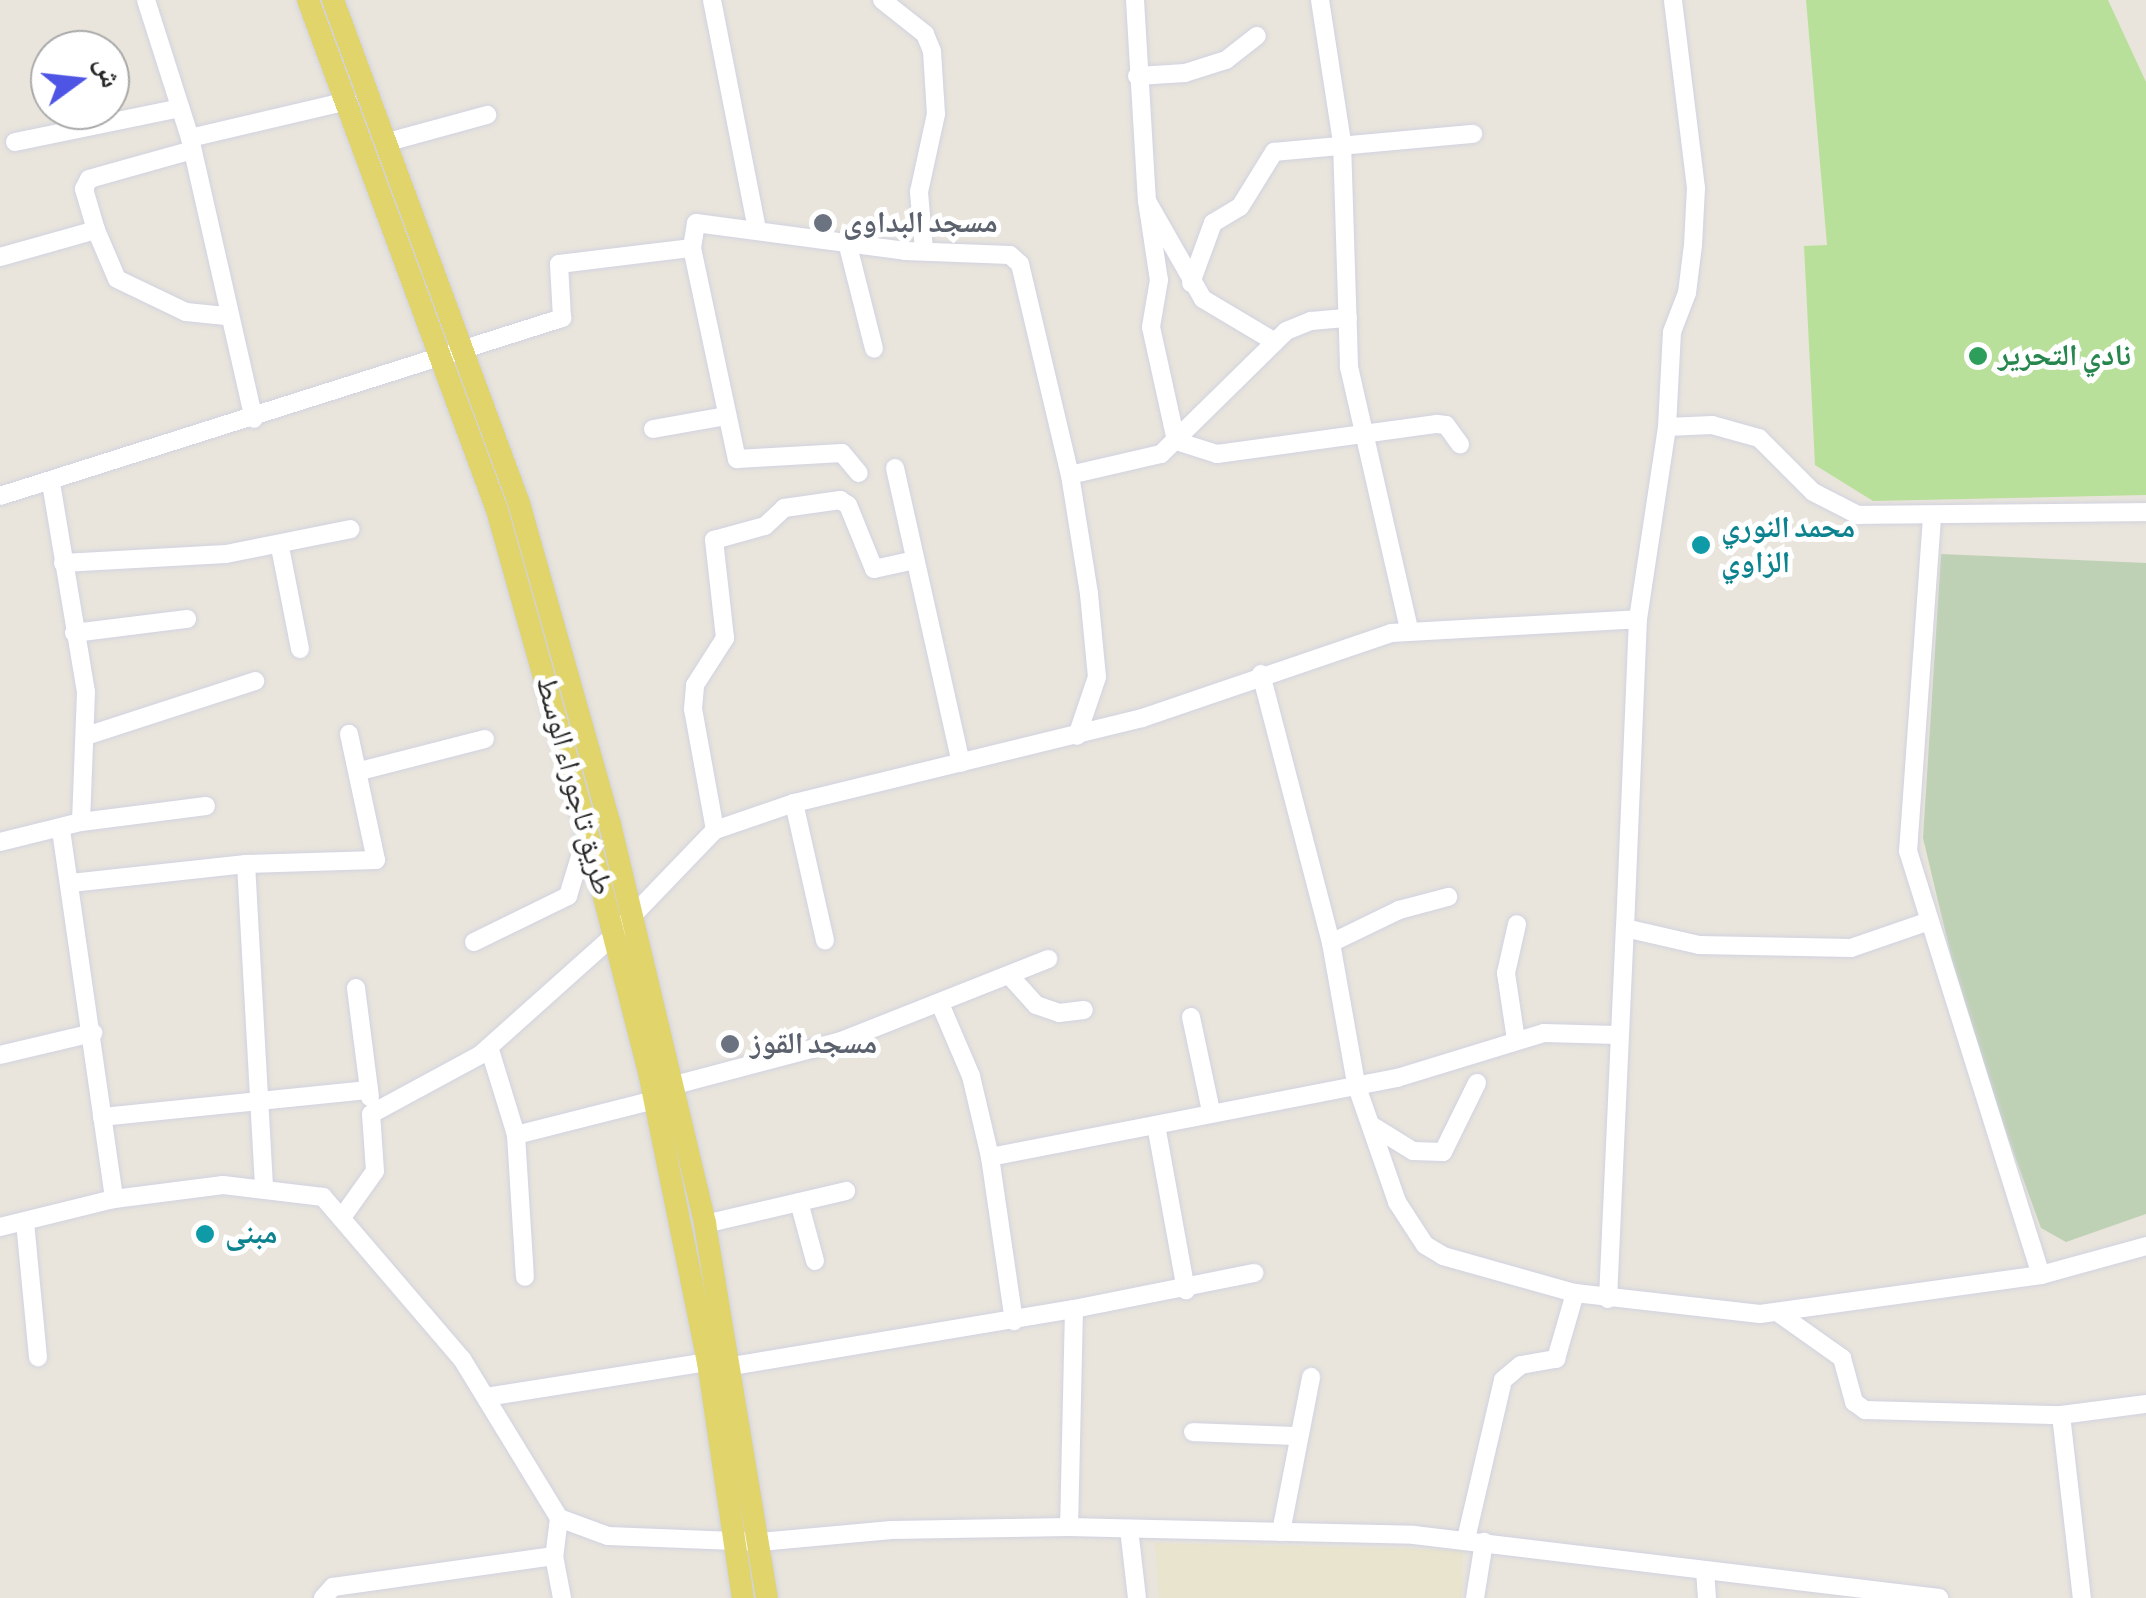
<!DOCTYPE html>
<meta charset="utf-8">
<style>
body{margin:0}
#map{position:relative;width:2146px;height:1598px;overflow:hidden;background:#e9e5dc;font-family:"Alegreya Sans","Noto Naskh Arabic",sans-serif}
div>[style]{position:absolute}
.education>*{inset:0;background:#e9e4cd}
.cemetery>*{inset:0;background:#bfd1b5}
.pitch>*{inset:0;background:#b9e09b}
.roads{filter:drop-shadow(0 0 2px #d1d2e0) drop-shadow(0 0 2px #d1d2e0)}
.minor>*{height:18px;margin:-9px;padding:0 9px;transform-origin:9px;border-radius:9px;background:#fff}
.major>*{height:22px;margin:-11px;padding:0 11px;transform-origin:11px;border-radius:11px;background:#e0d46a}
.dots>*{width:28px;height:28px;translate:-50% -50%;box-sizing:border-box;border:5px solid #fff;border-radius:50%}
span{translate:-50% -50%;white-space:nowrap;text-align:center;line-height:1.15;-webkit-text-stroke:10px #fff;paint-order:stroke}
.worship-label{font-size:30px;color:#5b616d;font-weight:700}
.left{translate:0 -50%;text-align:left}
.leisure-label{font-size:30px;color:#27864d;font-weight:700}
.culture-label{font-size:30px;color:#0d838f;font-weight:700}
.street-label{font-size:30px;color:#282828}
.north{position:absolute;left:30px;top:30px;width:100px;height:100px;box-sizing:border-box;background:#fff;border:2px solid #a9a9a9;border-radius:50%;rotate:75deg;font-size:28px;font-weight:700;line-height:40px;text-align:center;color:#282828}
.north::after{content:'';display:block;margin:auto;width:35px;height:45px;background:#4e55e4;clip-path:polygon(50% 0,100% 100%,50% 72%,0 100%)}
</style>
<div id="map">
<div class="education">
<i style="clip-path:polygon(1155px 1543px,1463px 1550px,1462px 1598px,1159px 1598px)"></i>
</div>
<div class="cemetery">
<i style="clip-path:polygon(1941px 554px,2146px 563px,2146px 1214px,2066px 1242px,2041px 1228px,1969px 1031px,1923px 838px)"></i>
</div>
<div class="pitch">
<i style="clip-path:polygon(1806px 0,2108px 0,2146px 82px,2146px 495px,1873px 501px,1815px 465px,1804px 246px,1827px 245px)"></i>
</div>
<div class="roads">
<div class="minor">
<i style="left:146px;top:0;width:145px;rotate:72.3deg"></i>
<i style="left:190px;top:138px;width:288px;rotate:77.2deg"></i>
<i style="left:712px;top:0;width:233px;rotate:78.9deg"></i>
<i style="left:882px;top:0;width:55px;rotate:38.3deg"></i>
<i style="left:925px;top:34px;width:18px;rotate:68deg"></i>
<i style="left:932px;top:51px;width:63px;rotate:86.4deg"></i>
<i style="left:936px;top:114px;width:80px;rotate:102.3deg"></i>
<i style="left:919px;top:192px;width:58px;rotate:85.1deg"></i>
<i style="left:1135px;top:0;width:201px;rotate:86.6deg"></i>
<i style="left:1147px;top:201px;width:113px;rotate:60.3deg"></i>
<i style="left:1203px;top:299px;width:84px;rotate:30.8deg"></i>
<i style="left:1320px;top:0;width:144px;rotate:81.2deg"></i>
<i style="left:1342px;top:142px;width:225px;rotate:88.2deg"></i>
<i style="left:1349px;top:367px;width:269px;rotate:77.1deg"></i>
<i style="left:1137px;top:76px;width:48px;rotate:-3.6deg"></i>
<i style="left:1185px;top:73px;width:43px;rotate:-17.6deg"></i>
<i style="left:1226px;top:60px;width:39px;rotate:-38deg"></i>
<i style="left:190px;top:138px;width:162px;rotate:-13.2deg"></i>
<i style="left:15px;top:142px;width:169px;rotate:-11.6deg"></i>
<i style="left:388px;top:142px;width:103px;rotate:-15.3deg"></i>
<i style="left:1147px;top:201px;width:80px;rotate:81.4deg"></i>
<i style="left:1159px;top:280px;width:48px;rotate:99.7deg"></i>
<i style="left:1151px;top:327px;width:117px;rotate:77.6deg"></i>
<i style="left:1176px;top:441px;width:43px;rotate:17.6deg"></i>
<i style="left:1217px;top:454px;width:222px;rotate:-7.8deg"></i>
<i style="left:1437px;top:424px;width:9px;rotate:6deg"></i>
<i style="left:1446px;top:425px;width:24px;rotate:54deg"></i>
<i style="left:96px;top:230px;width:53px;rotate:66.8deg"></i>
<i style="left:117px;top:279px;width:76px;rotate:25.6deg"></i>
<i style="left:186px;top:312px;width:40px;rotate:5.7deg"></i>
<i style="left:847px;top:242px;width:110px;rotate:75.8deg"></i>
<i style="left:692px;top:248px;width:216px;rotate:78deg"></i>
<i style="left:737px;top:459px;width:105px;rotate:-3.3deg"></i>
<i style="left:842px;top:453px;width:26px;rotate:50deg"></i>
<i style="left:0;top:257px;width:100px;rotate:-15.7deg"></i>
<i style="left:96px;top:230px;width:43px;rotate:-106.3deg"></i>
<i style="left:84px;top:189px;width:11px;rotate:-63deg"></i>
<i style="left:89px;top:179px;width:107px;rotate:-15.7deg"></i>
<i style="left:1191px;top:283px;width:64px;rotate:-69.9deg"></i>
<i style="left:1213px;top:223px;width:31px;rotate:-31deg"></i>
<i style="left:1240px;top:207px;width:65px;rotate:-58.3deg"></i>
<i style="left:1274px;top:152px;width:200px;rotate:-5.2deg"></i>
<i style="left:1667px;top:427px;width:45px;rotate:-2.5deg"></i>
<i style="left:1712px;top:425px;width:49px;rotate:15.5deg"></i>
<i style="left:1759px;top:438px;width:76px;rotate:45deg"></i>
<i style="left:1813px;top:492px;width:51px;rotate:27.1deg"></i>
<i style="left:1858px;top:515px;width:288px;rotate:-0.6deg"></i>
<i style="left:653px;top:429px;width:75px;rotate:-10deg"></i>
<i style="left:895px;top:468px;width:302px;rotate:77.4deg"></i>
<i style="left:1070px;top:475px;width:93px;rotate:-13deg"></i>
<i style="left:1161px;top:454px;width:175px;rotate:-44.5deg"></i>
<i style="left:1286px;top:331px;width:27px;rotate:-22deg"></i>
<i style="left:1311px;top:321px;width:37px;rotate:-5deg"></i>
<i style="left:51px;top:483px;width:212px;rotate:80.5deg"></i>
<i style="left:86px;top:692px;width:130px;rotate:92.2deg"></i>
<i style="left:0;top:496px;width:590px;rotate:-17.57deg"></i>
<i style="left:562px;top:318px;width:54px;rotate:-93.2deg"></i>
<i style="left:559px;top:264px;width:134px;rotate:-6.9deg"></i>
<i style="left:692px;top:248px;width:25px;rotate:-81deg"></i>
<i style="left:696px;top:223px;width:211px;rotate:7.6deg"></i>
<i style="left:905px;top:251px;width:105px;rotate:2.2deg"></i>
<i style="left:1010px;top:255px;width:13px;rotate:42deg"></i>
<i style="left:1020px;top:264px;width:217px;rotate:76.7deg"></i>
<i style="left:1070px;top:475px;width:121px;rotate:80.9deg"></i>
<i style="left:1089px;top:594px;width:83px;rotate:84.5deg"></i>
<i style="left:1097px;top:677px;width:62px;rotate:108.7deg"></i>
<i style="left:1932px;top:517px;width:335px;rotate:94.1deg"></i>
<i style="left:1908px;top:851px;width:444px;rotate:72.6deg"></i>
<i style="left:280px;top:547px;width:104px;rotate:78.9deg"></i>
<i style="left:63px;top:563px;width:163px;rotate:-3.2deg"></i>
<i style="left:226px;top:554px;width:127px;rotate:-11.3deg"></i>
<i style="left:74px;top:633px;width:114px;rotate:-7.1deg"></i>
<i style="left:1261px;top:674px;width:278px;rotate:75.4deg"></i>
<i style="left:1331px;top:943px;width:143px;rotate:79.9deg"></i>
<i style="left:1356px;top:1084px;width:125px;rotate:70.8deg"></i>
<i style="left:1397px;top:1202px;width:51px;rotate:56.9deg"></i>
<i style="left:1425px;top:1245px;width:21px;rotate:31deg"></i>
<i style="left:1443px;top:1256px;width:137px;rotate:15.7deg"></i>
<i style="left:1575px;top:1293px;width:186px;rotate:6.5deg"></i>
<i style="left:1760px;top:1314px;width:284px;rotate:-7.9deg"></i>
<i style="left:2041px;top:1275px;width:109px;rotate:-15.4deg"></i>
<i style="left:86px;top:736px;width:178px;rotate:-18deg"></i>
<i style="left:360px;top:771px;width:129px;rotate:-14.4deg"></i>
<i style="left:794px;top:803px;width:141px;rotate:77.3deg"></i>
<i style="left:61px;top:830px;width:373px;rotate:81.8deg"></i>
<i style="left:715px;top:830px;width:123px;rotate:-100.3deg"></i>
<i style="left:693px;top:709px;width:24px;rotate:-85deg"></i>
<i style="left:695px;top:685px;width:56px;rotate:-57.4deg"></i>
<i style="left:725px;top:638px;width:99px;rotate:-96.4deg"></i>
<i style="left:714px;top:540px;width:53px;rotate:-15.4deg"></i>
<i style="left:765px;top:526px;width:26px;rotate:-43deg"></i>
<i style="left:784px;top:508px;width:57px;rotate:-8.1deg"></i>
<i style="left:840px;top:500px;width:9px;rotate:32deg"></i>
<i style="left:848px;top:505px;width:69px;rotate:67.9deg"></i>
<i style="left:874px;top:569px;width:42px;rotate:-12.4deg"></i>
<i style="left:0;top:842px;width:83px;rotate:-13.9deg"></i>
<i style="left:81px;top:822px;width:126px;rotate:-7.3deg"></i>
<i style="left:246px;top:864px;width:323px;rotate:86.8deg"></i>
<i style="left:71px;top:883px;width:176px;rotate:-6.2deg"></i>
<i style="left:246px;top:864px;width:130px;rotate:-1.8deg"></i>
<i style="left:376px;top:860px;width:129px;rotate:-102.1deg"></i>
<i style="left:1625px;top:928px;width:309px;rotate:-87.6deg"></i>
<i style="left:1638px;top:619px;width:194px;rotate:-81.4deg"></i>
<i style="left:1667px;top:427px;width:95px;rotate:-87deg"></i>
<i style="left:1672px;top:332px;width:42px;rotate:-69deg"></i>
<i style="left:1687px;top:293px;width:48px;rotate:-82.9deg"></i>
<i style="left:1693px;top:245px;width:57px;rotate:-87deg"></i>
<i style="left:1696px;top:188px;width:189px;rotate:-97deg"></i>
<i style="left:474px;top:942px;width:105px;rotate:-26.1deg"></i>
<i style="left:568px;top:896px;width:62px;rotate:-73deg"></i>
<i style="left:1331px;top:943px;width:76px;rotate:-25.9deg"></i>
<i style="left:1399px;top:910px;width:51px;rotate:-14.9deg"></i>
<i style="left:1010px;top:976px;width:39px;rotate:48deg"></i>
<i style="left:1036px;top:1005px;width:24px;rotate:19deg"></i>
<i style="left:1059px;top:1013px;width:25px;rotate:-7deg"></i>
<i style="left:356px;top:988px;width:110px;rotate:82.7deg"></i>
<i style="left:941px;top:1006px;width:76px;rotate:66.8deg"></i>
<i style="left:971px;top:1076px;width:83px;rotate:76.8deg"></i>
<i style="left:990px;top:1157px;width:166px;rotate:81.7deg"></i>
<i style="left:1191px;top:1017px;width:96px;rotate:78deg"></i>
<i style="left:1516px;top:1040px;width:68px;rotate:-98.5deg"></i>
<i style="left:1506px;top:973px;width:50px;rotate:-77.3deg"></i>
<i style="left:489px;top:1047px;width:92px;rotate:72.9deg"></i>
<i style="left:516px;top:1135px;width:142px;rotate:86.4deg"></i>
<i style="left:0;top:1055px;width:96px;rotate:-13.3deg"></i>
<i style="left:675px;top:1085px;width:172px;rotate:-14.8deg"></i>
<i style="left:841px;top:1041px;width:223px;rotate:-21.6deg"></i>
<i style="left:102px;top:1117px;width:268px;rotate:-5.8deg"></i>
<i style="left:1156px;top:1125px;width:168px;rotate:79.7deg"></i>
<i style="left:1374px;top:1127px;width:46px;rotate:31.6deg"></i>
<i style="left:1413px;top:1151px;width:30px;rotate:2deg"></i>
<i style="left:1443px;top:1152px;width:77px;rotate:-63.8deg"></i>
<i style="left:516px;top:1135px;width:142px;rotate:-14.2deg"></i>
<i style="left:990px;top:1157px;width:415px;rotate:-11deg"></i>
<i style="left:1397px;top:1078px;width:154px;rotate:-17deg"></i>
<i style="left:1544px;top:1033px;width:73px;rotate:1.6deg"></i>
<i style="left:799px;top:1202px;width:61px;rotate:74.8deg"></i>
<i style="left:343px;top:1216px;width:55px;rotate:-54.6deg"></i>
<i style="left:375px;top:1171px;width:57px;rotate:-94deg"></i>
<i style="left:371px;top:1114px;width:124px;rotate:-28.4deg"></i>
<i style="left:480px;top:1055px;width:178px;rotate:-41.8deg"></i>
<i style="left:613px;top:936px;width:147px;rotate:-46.1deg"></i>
<i style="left:715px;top:830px;width:83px;rotate:-18.9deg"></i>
<i style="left:794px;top:803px;width:358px;rotate:-13.7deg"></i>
<i style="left:1142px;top:718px;width:263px;rotate:-18.8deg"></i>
<i style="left:1391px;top:633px;width:247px;rotate:-3.2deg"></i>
<i style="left:25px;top:1222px;width:136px;rotate:84.5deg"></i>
<i style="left:705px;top:1224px;width:145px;rotate:-13.2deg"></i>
<i style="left:0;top:1227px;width:117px;rotate:-13.8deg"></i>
<i style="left:114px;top:1199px;width:110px;rotate:-7.3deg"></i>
<i style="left:223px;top:1185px;width:101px;rotate:6.8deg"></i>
<i style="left:323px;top:1197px;width:213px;rotate:49.4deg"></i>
<i style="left:462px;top:1359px;width:186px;rotate:58.6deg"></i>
<i style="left:559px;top:1518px;width:52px;rotate:20.2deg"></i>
<i style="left:608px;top:1536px;width:152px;rotate:2.3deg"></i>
<i style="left:760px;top:1542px;width:132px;rotate:-5.2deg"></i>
<i style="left:891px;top:1530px;width:178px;rotate:-1deg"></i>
<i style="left:1069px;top:1527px;width:345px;rotate:1.3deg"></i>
<i style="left:1414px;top:1535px;width:529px;rotate:6.84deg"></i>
<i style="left:1608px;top:1299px;width:371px;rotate:-87.4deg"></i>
<i style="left:1625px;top:928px;width:76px;rotate:12.9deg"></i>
<i style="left:1699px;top:945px;width:152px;rotate:1.1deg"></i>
<i style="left:1851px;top:948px;width:79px;rotate:-19.1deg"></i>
<i style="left:1074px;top:1309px;width:184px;rotate:-11.3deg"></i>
<i style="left:1777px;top:1312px;width:80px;rotate:35.3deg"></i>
<i style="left:1842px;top:1358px;width:46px;rotate:74.7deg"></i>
<i style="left:1854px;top:1402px;width:14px;rotate:36deg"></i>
<i style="left:1865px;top:1410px;width:196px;rotate:1.5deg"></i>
<i style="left:2061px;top:1415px;width:86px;rotate:-7.4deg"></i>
<i style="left:733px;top:1366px;width:346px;rotate:-9.5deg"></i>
<i style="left:1074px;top:1309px;width:218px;rotate:91.3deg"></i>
<i style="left:486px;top:1397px;width:225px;rotate:-9deg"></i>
<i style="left:2061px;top:1415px;width:184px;rotate:83.5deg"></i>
<i style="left:1193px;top:1432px;width:106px;rotate:2.2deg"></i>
<i style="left:559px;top:1518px;width:38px;rotate:97deg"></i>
<i style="left:554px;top:1556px;width:43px;rotate:79.2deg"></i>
<i style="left:1129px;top:1529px;width:69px;rotate:83.4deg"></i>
<i style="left:1281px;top:1532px;width:158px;rotate:-79deg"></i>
<i style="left:1466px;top:1539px;width:163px;rotate:-76.9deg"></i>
<i style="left:1503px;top:1380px;width:23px;rotate:-40deg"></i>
<i style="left:1521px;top:1365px;width:36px;rotate:-10deg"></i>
<i style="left:1556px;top:1359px;width:69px;rotate:-73.9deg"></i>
<i style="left:1705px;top:1570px;width:28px;rotate:86deg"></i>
<i style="left:323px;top:1598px;width:15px;rotate:-48deg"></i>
<i style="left:333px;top:1587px;width:223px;rotate:-8deg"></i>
<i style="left:1475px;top:1598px;width:57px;rotate:-80.9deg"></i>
</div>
<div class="major">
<i style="left:308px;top:0;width:544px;rotate:69.67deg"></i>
<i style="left:497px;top:510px;width:333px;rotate:74.3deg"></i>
<i style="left:587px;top:831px;width:254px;rotate:75.6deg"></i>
<i style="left:650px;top:1077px;width:291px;rotate:78.5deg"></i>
<i style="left:708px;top:1362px;width:239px;rotate:81.6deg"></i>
<i style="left:333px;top:0;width:536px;rotate:69.71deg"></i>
<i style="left:519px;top:503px;width:334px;rotate:74.2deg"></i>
<i style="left:610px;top:824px;width:411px;rotate:76.6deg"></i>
<i style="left:705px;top:1224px;width:379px;rotate:80.6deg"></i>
</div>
</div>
<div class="dots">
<i style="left:823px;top:223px;background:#6b7280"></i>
<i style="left:1978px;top:356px;background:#2e9e5b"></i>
<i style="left:1701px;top:545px;background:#0f9aa8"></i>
<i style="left:730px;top:1044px;background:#6b7280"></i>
<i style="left:205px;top:1234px;background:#0f9aa8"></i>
</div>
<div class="worship-label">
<span class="left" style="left:843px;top:223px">مسجد البداوى</span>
<span class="left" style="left:750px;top:1044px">مسجد القوز</span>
</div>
<div class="leisure-label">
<span class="left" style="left:1998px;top:356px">نادي التحرير</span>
</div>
<div class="culture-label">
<span class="left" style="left:1721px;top:545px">محمد النوري<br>الزاوي</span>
<span class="left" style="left:225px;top:1234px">مبنى</span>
</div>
<div class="street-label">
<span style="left:574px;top:786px;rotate:75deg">طريق تاجوراء الوسط</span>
</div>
<div class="north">ش</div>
</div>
